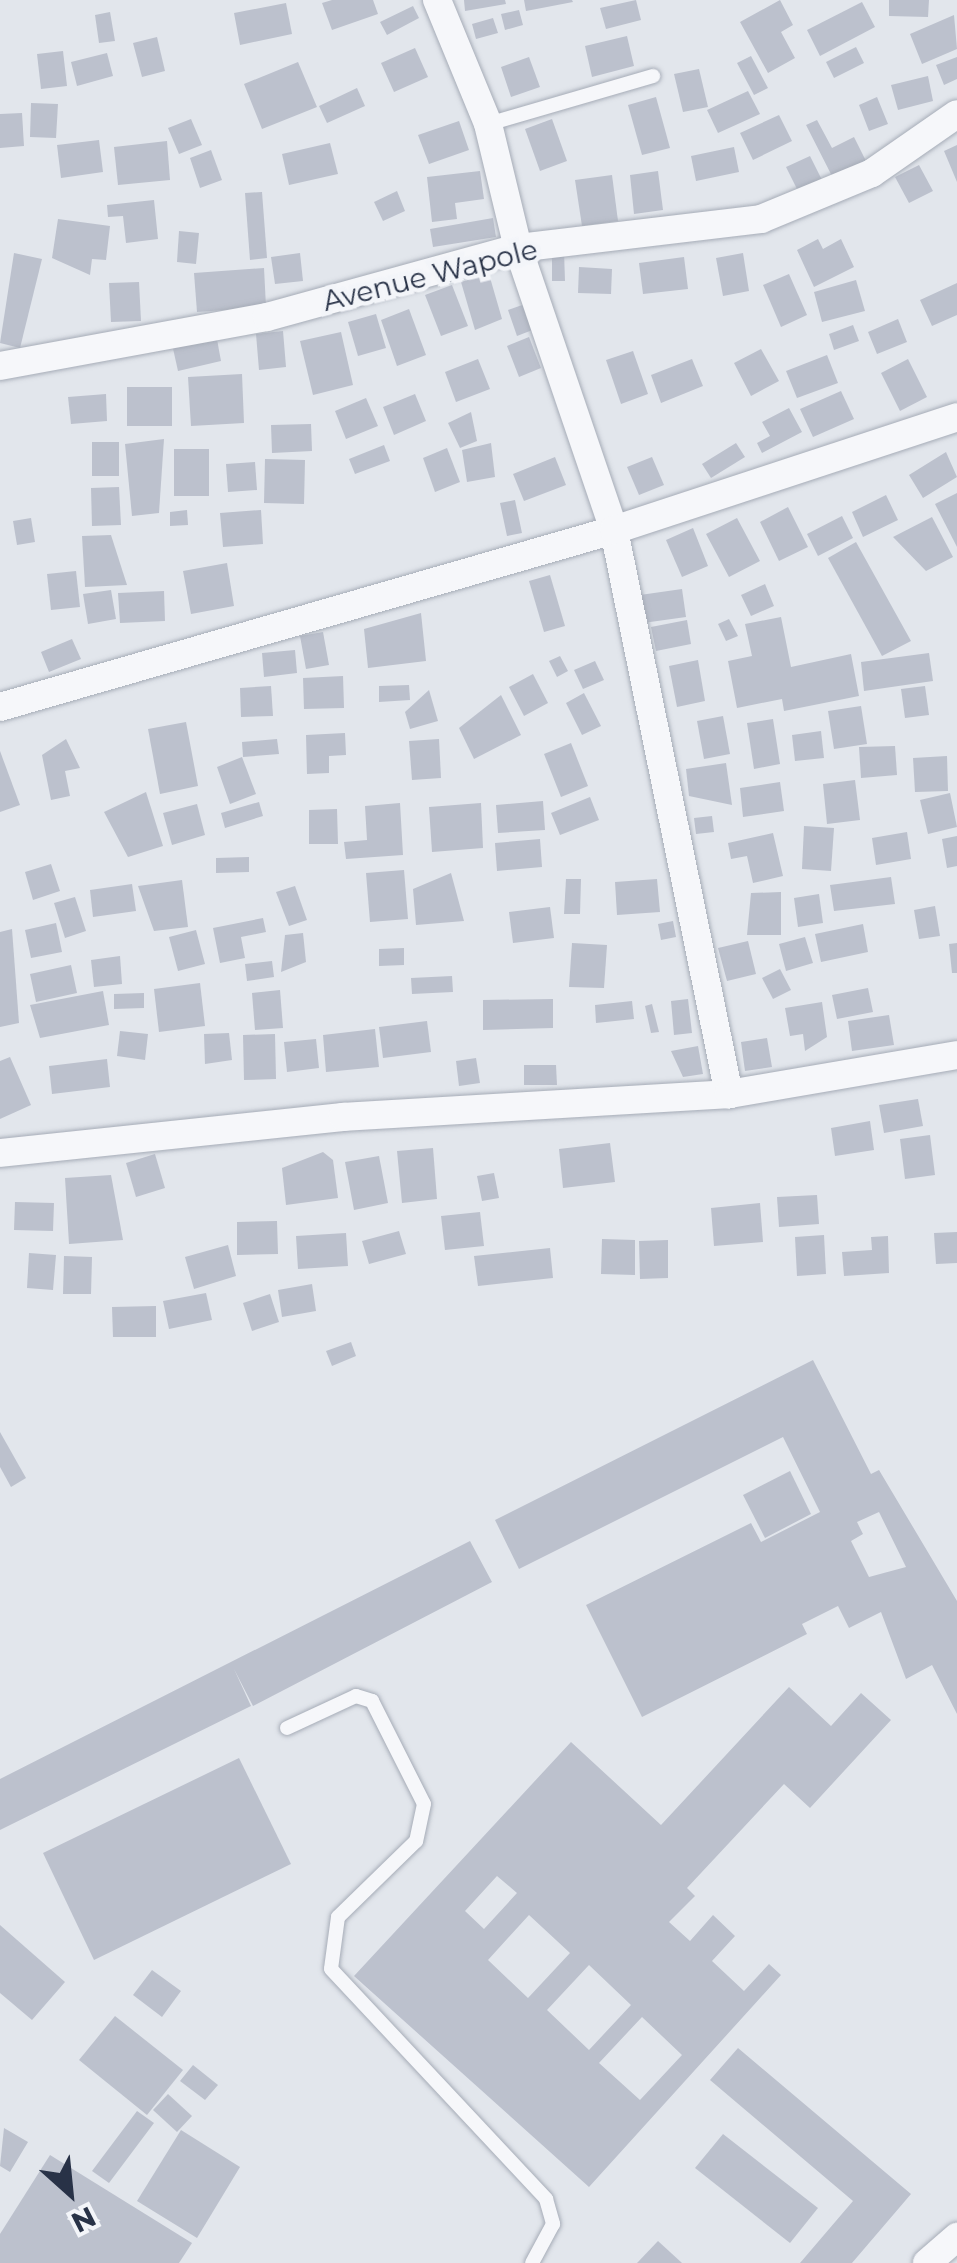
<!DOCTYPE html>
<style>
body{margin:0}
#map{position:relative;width:957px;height:2263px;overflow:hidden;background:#e2e6ec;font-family:Montserrat,sans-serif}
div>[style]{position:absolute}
.building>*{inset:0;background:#bcc1cd}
.roads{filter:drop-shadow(0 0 2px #a6acb7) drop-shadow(0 0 2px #a6acb7)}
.service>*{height:14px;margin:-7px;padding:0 7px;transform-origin:7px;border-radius:7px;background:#f6f7fa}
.minor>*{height:28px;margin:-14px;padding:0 14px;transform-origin:14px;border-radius:14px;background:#f6f7fa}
span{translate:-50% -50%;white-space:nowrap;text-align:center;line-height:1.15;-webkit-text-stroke:9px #f3f5f9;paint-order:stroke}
.street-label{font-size:28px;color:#283247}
.north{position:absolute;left:20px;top:2143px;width:100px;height:100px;-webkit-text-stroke:8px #f3f5f9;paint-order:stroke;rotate:153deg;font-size:28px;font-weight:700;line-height:40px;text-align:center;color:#283247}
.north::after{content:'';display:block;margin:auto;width:35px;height:45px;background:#283247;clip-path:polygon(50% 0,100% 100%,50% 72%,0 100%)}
</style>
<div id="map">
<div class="building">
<i style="clip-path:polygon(332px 0,373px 0,378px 14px,332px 30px,322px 3px)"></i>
<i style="clip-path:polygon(464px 0,505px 0,506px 4px,465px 11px)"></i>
<i style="clip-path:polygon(524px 0,572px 0,573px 2px,526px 11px)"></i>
<i style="clip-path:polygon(636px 0,641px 20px,606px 29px,600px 8px)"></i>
<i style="clip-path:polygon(780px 0,793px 25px,781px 32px,795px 58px,768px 73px,740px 22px)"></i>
<i style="clip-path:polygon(889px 0,929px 0,928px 17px,889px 16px)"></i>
<i style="clip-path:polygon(862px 2px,875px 27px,820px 56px,807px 30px)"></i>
<i style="clip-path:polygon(286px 3px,292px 34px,240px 45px,234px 13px)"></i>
<i style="clip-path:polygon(413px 6px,419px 18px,387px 35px,380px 22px)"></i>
<i style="clip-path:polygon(519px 10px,523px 25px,505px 30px,501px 14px)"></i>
<i style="clip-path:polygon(110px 12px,115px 41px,99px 43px,95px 15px)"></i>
<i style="clip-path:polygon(954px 15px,957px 49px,922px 64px,910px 34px)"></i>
<i style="clip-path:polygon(493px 18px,498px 33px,476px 39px,472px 24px)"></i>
<i style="clip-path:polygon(627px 36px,634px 66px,592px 77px,585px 46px)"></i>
<i style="clip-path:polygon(157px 37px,165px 71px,142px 77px,133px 43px)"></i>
<i style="clip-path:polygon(856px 47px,864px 63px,834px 78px,826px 62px)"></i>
<i style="clip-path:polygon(415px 48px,428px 77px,394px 92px,381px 63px)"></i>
<i style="clip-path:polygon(63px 51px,67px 86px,41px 89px,37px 54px)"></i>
<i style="clip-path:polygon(107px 53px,113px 76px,77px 86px,71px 62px)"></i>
<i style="clip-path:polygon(751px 56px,768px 88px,754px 95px,737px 63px)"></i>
<i style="clip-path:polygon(529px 57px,540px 87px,511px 97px,501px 67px)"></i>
<i style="clip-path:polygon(957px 57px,957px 79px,944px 85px,936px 65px)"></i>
<i style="clip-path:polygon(298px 62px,317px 107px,262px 129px,244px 84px)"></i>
<i style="clip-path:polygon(699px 69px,708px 107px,683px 112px,674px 74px)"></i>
<i style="clip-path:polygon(928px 76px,933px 101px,898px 110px,891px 85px)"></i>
<i style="clip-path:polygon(357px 88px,365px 106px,327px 123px,319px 106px)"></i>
<i style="clip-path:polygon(748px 91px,760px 114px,718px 133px,707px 110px)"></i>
<i style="clip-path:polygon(656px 97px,670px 148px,642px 155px,628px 105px)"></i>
<i style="clip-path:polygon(877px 97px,888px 124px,869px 131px,859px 105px)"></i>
<i style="clip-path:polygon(31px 103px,58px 104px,56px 138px,30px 137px)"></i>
<i style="clip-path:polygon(22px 113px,24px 146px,0 148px,0 114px)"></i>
<i style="clip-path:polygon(779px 115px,792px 141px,753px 160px,740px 133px)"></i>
<i style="clip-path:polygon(191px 119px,202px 145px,179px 154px,168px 128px)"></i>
<i style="clip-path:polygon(552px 119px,567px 161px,540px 171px,525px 129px)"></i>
<i style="clip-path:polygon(817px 120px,832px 148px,854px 137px,867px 163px,834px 180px,806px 125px)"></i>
<i style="clip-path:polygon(459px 121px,469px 150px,429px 164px,418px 135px)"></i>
<i style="clip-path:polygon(99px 140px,103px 172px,61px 178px,57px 145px)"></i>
<i style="clip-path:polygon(167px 141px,170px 180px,118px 185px,114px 147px)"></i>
<i style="clip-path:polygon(330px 143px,338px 174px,289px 185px,282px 154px)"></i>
<i style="clip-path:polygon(957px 145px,957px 182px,944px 151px)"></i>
<i style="clip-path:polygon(734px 147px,739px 172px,696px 181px,691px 156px)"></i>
<i style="clip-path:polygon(211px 150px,222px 180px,200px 188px,190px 158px)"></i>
<i style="clip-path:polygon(810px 156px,824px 184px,800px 195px,786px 167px)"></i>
<i style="clip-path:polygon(919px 165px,933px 191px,909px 203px,895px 177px)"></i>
<i style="clip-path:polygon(480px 171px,484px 199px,455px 203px,457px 219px,432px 222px,427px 177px)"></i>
<i style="clip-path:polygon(658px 171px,663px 210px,634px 214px,630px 175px)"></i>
<i style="clip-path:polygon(612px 175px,618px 221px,582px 226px,575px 180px)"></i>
<i style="clip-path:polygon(397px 191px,405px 211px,383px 221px,374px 202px)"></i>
<i style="clip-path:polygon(262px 192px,267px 258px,250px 260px,245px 193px)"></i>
<i style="clip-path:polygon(154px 200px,158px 239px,126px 243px,123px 216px,108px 217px,107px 205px)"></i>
<i style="clip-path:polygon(493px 218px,496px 237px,433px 247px,430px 229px)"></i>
<i style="clip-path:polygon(58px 219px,110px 226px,106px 260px,92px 259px,90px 275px,52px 258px)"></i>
<i style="clip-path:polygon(179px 231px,199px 233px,196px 264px,177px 262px)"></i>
<i style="clip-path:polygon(818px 239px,823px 249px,841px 239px,854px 267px,814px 287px,797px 250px)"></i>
<i style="clip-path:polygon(564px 251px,565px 281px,552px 281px,552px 252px)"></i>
<i style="clip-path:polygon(14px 253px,42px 259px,20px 348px,0 343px)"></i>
<i style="clip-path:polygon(300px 253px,303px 281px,275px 284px,271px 257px)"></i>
<i style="clip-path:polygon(743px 253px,749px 291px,723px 296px,716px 258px)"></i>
<i style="clip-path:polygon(684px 257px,688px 289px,643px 294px,639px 263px)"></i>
<i style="clip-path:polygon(579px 267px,612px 269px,611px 294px,578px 293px)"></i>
<i style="clip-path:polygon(264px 268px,266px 307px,197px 312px,194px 273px)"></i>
<i style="clip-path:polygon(489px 274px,502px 319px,475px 330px,461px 282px)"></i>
<i style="clip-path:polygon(789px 274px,807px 315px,781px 327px,763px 285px)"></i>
<i style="clip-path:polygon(856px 280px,865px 311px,822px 322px,814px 292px)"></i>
<i style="clip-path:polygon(139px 282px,141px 321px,111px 322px,109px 283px)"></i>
<i style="clip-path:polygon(957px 283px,957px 315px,932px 326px,920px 300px)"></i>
<i style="clip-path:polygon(452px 285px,468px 326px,441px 336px,425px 295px)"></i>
<i style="clip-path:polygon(525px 304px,535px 329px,517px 336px,508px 310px)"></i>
<i style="clip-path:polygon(409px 309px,426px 355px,397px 366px,381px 320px)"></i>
<i style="clip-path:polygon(376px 314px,386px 348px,358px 356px,348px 322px)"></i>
<i style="clip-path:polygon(898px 319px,907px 342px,877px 354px,868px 332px)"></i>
<i style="clip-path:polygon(853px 325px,859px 341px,834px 350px,829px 334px)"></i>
<i style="clip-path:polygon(283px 331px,286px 367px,259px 370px,256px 334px)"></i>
<i style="clip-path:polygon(341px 332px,353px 385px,313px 395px,300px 341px)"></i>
<i style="clip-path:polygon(216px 334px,221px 361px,178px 371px,172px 344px)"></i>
<i style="clip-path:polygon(529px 337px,541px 368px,519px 377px,507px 346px)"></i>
<i style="clip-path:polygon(761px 349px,779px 381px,751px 396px,734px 363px)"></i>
<i style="clip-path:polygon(633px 351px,648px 394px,621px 404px,606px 360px)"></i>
<i style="clip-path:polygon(827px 355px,838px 383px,797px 398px,786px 371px)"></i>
<i style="clip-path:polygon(478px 359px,490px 389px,456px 402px,445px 372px)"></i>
<i style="clip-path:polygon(692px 359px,703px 386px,661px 403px,651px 375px)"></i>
<i style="clip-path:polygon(908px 359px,927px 397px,900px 411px,881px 373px)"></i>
<i style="clip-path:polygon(242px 374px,244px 423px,191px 426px,188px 377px)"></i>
<i style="clip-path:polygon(127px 387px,172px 387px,172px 426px,127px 426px)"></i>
<i style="clip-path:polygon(841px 391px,854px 419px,813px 437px,800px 409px)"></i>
<i style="clip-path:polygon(106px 394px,107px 421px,71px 424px,68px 397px)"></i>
<i style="clip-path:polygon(415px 394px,426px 421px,394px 435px,383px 407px)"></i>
<i style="clip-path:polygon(366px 398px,378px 426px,346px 439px,335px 411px)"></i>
<i style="clip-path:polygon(789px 408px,802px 432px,762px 453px,757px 443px,770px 436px,762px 422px)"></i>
<i style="clip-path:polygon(471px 412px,477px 441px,460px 448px,448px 423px)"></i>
<i style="clip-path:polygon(311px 424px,312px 451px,272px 453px,271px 425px)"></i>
<i style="clip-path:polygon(164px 439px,159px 513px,132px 516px,125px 444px)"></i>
<i style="clip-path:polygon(92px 442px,119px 442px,119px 476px,92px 476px)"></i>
<i style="clip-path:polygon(491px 443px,495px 477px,467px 482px,462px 450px)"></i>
<i style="clip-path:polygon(736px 443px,745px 457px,711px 478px,702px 464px)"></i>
<i style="clip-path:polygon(384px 445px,390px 461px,355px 474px,349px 459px)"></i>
<i style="clip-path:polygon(447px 448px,460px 482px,435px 492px,423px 458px)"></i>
<i style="clip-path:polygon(174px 449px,209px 449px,209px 496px,174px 496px)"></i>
<i style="clip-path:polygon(946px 452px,957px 477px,923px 498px,909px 475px)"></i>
<i style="clip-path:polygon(555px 457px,566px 485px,524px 501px,513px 474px)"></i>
<i style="clip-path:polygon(652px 457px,664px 485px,639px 495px,627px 467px)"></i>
<i style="clip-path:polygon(265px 459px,305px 460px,304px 504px,264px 503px)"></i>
<i style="clip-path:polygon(255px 462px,257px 490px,228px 492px,226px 464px)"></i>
<i style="clip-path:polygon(119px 487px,121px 525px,92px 526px,91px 488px)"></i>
<i style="clip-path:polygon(957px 493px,957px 547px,935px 504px)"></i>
<i style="clip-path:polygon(886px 495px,898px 520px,863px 537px,852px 512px)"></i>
<i style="clip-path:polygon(515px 500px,522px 533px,507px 536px,500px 503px)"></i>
<i style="clip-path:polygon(788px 507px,808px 547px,779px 561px,760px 522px)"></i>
<i style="clip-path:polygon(187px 510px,188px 525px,170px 526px,170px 512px)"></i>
<i style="clip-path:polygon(261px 510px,263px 544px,223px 547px,220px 513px)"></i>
<i style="clip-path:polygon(842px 516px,853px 538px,818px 556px,807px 534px)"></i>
<i style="clip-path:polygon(932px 517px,953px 557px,926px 571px,893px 537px)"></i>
<i style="clip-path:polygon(31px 518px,35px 542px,17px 545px,13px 521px)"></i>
<i style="clip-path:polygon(737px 518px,760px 561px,729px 577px,706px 534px)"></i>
<i style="clip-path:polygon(693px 528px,708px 566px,682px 577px,666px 540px)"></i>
<i style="clip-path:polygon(111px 535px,127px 585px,85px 587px,82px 536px)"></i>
<i style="clip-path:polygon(856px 542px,911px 641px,882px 656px,828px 558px)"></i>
<i style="clip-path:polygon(227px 563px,234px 606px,191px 614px,183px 571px)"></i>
<i style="clip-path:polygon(76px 571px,80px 607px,51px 610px,47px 574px)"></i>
<i style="clip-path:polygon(550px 575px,565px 626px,544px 632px,529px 581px)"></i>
<i style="clip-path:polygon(765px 584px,774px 606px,751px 616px,741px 595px)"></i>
<i style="clip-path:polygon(682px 589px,686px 617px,643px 623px,640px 595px)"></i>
<i style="clip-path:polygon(111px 590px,116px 619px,88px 624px,83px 594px)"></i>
<i style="clip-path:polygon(164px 591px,165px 621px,120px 623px,118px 593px)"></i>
<i style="clip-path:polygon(421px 613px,426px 661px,368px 668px,364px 629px)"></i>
<i style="clip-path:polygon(781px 617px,791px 667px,851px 654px,859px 696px,784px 711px,782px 699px,737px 708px,728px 661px,752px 656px,745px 624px)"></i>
<i style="clip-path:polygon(729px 619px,738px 636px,726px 641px,718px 624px)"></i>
<i style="clip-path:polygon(687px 620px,691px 644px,656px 651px,651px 627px)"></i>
<i style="clip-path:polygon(323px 632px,329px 665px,306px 669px,300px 636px)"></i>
<i style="clip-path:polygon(72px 639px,81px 659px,49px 672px,41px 652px)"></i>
<i style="clip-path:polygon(295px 650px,297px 673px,264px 677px,262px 653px)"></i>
<i style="clip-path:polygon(929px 653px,933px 681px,864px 691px,861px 662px)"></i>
<i style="clip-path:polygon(560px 656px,568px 671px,557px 677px,549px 661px)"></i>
<i style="clip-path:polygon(698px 660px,705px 701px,677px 707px,669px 666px)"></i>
<i style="clip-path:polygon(595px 661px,604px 680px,583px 689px,574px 670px)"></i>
<i style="clip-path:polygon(533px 674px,548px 703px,524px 716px,509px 687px)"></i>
<i style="clip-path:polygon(343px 676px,344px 708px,304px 709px,303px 678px)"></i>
<i style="clip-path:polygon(409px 685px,410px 700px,379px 702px,379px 686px)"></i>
<i style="clip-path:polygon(271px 686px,273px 716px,241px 717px,240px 688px)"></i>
<i style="clip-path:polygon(925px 686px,929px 715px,905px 718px,901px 689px)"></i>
<i style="clip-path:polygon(429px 690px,438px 721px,410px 729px,405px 712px)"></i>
<i style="clip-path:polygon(584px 693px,601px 726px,582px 735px,566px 703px)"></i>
<i style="clip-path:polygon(501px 695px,521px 735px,474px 759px,459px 728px)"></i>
<i style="clip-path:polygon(861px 706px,867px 744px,834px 749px,828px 711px)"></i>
<i style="clip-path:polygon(723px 716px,730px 754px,704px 759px,697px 721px)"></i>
<i style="clip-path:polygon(773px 719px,780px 764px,754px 769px,747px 723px)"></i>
<i style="clip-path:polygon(186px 722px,198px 786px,160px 794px,148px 729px)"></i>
<i style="clip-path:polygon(821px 731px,824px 758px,795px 761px,792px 735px)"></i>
<i style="clip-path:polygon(345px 733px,346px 755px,329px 756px,329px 773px,307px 774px,306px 735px)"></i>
<i style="clip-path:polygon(66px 739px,80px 768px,65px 771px,70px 796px,51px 800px,42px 755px)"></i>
<i style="clip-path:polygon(277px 739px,279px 754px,243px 757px,242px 742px)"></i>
<i style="clip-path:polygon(439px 739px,441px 778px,412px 780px,409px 741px)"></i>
<i style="clip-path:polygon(571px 743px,588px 786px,561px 797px,544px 754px)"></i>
<i style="clip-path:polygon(895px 746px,897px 775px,861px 778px,859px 747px)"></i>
<i style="clip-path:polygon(0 751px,20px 805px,0 812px)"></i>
<i style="clip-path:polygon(947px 756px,948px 791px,915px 792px,913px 758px)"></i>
<i style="clip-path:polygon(242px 757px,256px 794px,230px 804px,217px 767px)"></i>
<i style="clip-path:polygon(726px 763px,732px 805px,689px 796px,686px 769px)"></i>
<i style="clip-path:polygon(855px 780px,860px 820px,827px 824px,823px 784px)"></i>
<i style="clip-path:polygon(780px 782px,784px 811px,743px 817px,740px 788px)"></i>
<i style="clip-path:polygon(146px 792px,163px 846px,128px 857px,104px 812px)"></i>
<i style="clip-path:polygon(950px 793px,957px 827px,928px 834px,920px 800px)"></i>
<i style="clip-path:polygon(590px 797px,599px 820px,560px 835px,551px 813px)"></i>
<i style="clip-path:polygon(543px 801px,545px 830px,498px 833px,496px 805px)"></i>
<i style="clip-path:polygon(259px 802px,263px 816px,225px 828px,221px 813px)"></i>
<i style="clip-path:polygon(400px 803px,403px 855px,346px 859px,344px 842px,367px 840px,365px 806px)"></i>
<i style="clip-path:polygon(481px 803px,483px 848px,432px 852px,429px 807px)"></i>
<i style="clip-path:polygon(197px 804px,205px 835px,172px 845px,163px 813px)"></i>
<i style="clip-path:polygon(337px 809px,338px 844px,309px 844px,309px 810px)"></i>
<i style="clip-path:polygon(712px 816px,714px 832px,696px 834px,694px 818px)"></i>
<i style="clip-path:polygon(804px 826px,834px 828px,831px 871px,802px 869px)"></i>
<i style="clip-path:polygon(907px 832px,911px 859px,876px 865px,872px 838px)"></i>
<i style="clip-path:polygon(773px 833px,783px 876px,753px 883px,747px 856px,731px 859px,728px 843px)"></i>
<i style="clip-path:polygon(957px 836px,957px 866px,947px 868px,942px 839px)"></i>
<i style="clip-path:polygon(540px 839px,542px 867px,497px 871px,495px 843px)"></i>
<i style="clip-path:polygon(249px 857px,249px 872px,216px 873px,216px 858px)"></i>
<i style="clip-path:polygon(51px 864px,60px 891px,33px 900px,25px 872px)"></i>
<i style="clip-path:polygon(404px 870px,408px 919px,370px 922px,366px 873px)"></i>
<i style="clip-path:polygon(451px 873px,464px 921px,416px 925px,413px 889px)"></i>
<i style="clip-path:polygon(891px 877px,895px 904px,834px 911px,830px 885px)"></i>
<i style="clip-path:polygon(566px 879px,581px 879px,580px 914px,564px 914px)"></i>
<i style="clip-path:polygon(657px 879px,660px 912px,617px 915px,615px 882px)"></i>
<i style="clip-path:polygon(182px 880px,188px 927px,154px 931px,138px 886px)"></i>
<i style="clip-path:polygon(132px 884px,136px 911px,93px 917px,90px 890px)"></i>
<i style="clip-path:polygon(295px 886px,307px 920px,289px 926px,276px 892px)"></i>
<i style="clip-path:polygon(781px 892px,781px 935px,747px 935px,751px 893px)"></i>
<i style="clip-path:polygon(819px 894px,823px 923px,798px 927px,794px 898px)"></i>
<i style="clip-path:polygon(75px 897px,86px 931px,65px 938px,54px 903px)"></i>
<i style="clip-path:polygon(935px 906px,940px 936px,919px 939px,914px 910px)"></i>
<i style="clip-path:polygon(550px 907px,554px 938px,513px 943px,509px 912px)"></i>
<i style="clip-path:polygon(263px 918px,266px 932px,241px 937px,245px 958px,220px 963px,213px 928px)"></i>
<i style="clip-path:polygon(673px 921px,676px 937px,661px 940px,658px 924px)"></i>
<i style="clip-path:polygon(56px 923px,62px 952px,31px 958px,25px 930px)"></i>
<i style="clip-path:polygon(863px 924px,868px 952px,821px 962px,815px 934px)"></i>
<i style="clip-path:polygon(12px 929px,19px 1023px,0 1027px,0 932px)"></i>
<i style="clip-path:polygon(196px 930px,205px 964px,178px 971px,169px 937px)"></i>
<i style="clip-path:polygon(303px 933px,306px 962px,281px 972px,285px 935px)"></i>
<i style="clip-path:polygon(805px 937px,813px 963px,786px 971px,779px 944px)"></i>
<i style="clip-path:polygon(748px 941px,756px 974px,727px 981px,718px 948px)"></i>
<i style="clip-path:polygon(572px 943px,607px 945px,604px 988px,569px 987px)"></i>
<i style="clip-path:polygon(957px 943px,957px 973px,952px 973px,949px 944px)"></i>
<i style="clip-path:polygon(404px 948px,404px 965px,379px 966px,379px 949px)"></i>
<i style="clip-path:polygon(120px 956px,122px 984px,94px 987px,91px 960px)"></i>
<i style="clip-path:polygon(272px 961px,274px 977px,247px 981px,245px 964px)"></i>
<i style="clip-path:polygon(71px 965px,77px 993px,36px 1002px,30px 974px)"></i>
<i style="clip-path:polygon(780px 969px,791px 990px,773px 999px,762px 978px)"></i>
<i style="clip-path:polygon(452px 976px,453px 992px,412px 994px,411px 978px)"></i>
<i style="clip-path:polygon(200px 983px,205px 1026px,159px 1032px,154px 989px)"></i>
<i style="clip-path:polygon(868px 988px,873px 1012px,837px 1019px,832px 995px)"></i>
<i style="clip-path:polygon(280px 990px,283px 1028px,255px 1030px,252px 993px)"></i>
<i style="clip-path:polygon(103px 991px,109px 1025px,40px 1038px,30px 1005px)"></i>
<i style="clip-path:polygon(144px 993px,144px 1008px,114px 1009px,114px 994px)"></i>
<i style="clip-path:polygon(553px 999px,553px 1028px,483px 1030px,483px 1000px)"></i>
<i style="clip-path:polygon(688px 999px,692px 1033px,674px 1035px,671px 1001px)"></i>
<i style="clip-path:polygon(632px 1001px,634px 1019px,596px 1023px,595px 1005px)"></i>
<i style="clip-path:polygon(822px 1002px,827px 1037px,805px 1051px,803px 1034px,790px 1036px,785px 1008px)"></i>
<i style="clip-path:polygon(652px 1004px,659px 1032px,651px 1033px,645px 1006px)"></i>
<i style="clip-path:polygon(889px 1015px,894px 1045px,852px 1051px,848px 1021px)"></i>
<i style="clip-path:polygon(427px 1021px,431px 1052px,383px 1058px,379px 1027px)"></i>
<i style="clip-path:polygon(375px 1029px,379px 1067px,326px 1072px,323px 1035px)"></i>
<i style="clip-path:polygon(120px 1031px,148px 1034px,145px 1060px,117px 1056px)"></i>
<i style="clip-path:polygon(229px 1033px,232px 1060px,205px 1064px,204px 1034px)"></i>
<i style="clip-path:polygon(275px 1034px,276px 1079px,244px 1080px,243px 1035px)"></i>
<i style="clip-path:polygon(767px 1038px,772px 1067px,745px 1071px,741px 1042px)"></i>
<i style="clip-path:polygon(316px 1039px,319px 1068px,287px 1072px,284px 1042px)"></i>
<i style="clip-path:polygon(698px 1046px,703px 1074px,683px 1077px,671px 1051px)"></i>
<i style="clip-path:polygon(10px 1057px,31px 1105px,0 1119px,0 1061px)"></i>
<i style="clip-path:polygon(476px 1058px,480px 1083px,459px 1086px,456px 1061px)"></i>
<i style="clip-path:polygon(107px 1059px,110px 1087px,52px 1094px,49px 1066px)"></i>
<i style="clip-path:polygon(524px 1065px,556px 1065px,557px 1085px,524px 1085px)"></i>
<i style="clip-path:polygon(918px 1099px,923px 1126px,884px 1133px,879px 1105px)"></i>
<i style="clip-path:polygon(870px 1121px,874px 1150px,835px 1156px,831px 1128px)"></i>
<i style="clip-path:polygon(930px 1135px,935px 1175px,905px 1179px,900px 1139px)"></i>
<i style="clip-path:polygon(610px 1143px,615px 1182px,563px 1188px,559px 1149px)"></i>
<i style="clip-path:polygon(433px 1148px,437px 1199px,402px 1203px,397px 1151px)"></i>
<i style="clip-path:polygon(323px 1152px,333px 1160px,338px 1198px,286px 1205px,282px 1168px)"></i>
<i style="clip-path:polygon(155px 1154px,165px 1188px,136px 1197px,126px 1163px)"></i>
<i style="clip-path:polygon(379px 1156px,388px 1203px,354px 1210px,345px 1162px)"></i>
<i style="clip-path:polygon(494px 1173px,499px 1198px,482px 1201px,477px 1176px)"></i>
<i style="clip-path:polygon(111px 1175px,123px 1240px,69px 1244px,65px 1178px)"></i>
<i style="clip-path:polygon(817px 1195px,819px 1224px,779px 1227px,777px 1197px)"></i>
<i style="clip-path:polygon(15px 1202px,54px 1203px,53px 1231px,14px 1230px)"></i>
<i style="clip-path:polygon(760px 1203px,763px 1242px,714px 1246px,711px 1208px)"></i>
<i style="clip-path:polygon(480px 1212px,484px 1246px,445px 1250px,441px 1216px)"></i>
<i style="clip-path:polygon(277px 1221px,278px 1254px,237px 1255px,237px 1222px)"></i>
<i style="clip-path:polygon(399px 1231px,406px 1254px,369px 1264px,362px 1241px)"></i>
<i style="clip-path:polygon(957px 1232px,957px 1263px,936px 1264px,934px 1233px)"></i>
<i style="clip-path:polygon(346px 1233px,348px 1266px,298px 1269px,296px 1236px)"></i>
<i style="clip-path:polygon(824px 1235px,826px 1274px,797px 1276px,795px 1237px)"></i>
<i style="clip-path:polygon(888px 1236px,889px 1273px,844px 1276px,842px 1252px,872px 1250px,871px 1237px)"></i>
<i style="clip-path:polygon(602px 1239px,635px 1240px,635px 1275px,601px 1274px)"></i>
<i style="clip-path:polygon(668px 1240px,668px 1278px,640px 1279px,639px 1241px)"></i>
<i style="clip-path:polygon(228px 1245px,236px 1276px,194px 1289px,185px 1257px)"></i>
<i style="clip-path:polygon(550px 1248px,553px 1278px,478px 1286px,474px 1256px)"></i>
<i style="clip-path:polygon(29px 1253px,56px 1255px,53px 1290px,27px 1288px)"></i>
<i style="clip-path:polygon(64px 1256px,92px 1257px,91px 1294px,63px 1294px)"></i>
<i style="clip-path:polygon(312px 1284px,316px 1311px,282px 1317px,278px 1290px)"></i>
<i style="clip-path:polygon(206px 1293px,212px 1320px,169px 1329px,163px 1301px)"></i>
<i style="clip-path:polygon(270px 1294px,279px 1322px,252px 1331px,243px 1303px)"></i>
<i style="clip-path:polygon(156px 1306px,156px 1337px,113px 1337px,112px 1307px)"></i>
<i style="clip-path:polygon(351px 1342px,356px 1356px,332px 1366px,326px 1351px)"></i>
<i style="clip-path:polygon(evenodd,813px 1360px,871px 1474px,879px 1470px,957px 1601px,957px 1714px,932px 1665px,906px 1679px,881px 1612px,849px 1628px,838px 1606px,802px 1624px,807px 1634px,642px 1717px,586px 1605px,751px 1523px,761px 1542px,820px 1512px,783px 1437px,519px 1569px,495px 1520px,813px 1360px,879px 1512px,906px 1567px,869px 1577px,851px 1541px,863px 1534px,857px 1522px,879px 1512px)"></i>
<i style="clip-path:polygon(0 1432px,26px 1478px,11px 1487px,0 1467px)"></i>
<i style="clip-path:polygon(790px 1471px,811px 1514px,765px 1538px,743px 1495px)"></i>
<i style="clip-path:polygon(470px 1541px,492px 1582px,253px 1706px,234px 1669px,251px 1706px,0 1830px,0 1779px)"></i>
<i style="clip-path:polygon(evenodd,789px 1687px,831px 1726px,861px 1693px,891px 1720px,810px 1808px,784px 1784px,687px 1888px,695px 1896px,669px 1922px,690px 1941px,713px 1915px,735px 1936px,712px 1961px,744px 1991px,769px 1964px,781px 1975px,589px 2187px,354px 1976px,571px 1742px,661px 1825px,789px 1687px,497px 1876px,517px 1893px,484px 1929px,465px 1911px,497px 1876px,789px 1687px,529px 1915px,570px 1953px,528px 1998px,488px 1960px,529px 1915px,789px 1687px,589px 1965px,631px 2005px,589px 2050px,547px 2010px,589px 1965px,789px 1687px,642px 2017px,682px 2055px,640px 2100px,599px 2063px,642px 2017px)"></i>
<i style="clip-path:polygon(239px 1758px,291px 1864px,94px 1960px,43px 1853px)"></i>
<i style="clip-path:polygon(0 1925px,65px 1982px,32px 2020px,0 1993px)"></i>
<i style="clip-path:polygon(152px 1970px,181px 1991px,162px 2017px,133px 1995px)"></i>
<i style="clip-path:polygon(115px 2016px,183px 2070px,147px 2115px,79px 2060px)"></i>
<i style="clip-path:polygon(738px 2048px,911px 2194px,852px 2263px,800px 2263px,853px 2201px,710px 2080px)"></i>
<i style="clip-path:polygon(193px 2065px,218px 2085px,205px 2100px,180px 2081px)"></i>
<i style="clip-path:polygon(168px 2094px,192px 2116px,177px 2132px,153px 2110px)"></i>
<i style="clip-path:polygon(137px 2111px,154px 2123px,109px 2183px,92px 2171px)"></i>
<i style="clip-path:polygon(4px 2128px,28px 2142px,10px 2172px,0 2166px)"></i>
<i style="clip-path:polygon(181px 2130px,240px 2167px,197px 2238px,137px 2201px)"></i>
<i style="clip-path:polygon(723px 2134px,818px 2208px,790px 2243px,695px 2168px)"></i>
<i style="clip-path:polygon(50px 2155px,192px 2243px,179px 2263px,0 2263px,0 2234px)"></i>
<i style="clip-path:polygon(658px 2241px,682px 2263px,637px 2263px)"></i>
</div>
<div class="roads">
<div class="service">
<i style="left:488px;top:124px;width:172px;rotate:-16.2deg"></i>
<i style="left:287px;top:1728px;width:76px;rotate:-24.9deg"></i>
<i style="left:356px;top:1696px;width:17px;rotate:17deg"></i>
<i style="left:372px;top:1701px;width:115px;rotate:63.2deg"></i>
<i style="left:424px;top:1804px;width:38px;rotate:102deg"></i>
<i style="left:416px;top:1841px;width:109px;rotate:135.7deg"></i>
<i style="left:338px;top:1917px;width:52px;rotate:97.7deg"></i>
<i style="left:331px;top:1969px;width:315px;rotate:46.9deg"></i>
<i style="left:546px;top:2199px;width:26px;rotate:74deg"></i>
<i style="left:553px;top:2224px;width:44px;rotate:118.3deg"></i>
</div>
<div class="minor">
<i style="left:437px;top:0;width:134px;rotate:67.6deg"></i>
<i style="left:488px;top:124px;width:128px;rotate:76.4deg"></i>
<i style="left:518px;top:248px;width:298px;rotate:71.2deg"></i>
<i style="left:614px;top:530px;width:576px;rotate:78.48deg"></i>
<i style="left:0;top:366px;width:271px;rotate:-10.4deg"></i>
<i style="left:267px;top:317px;width:260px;rotate:-15.4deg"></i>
<i style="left:518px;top:248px;width:245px;rotate:-6.8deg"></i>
<i style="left:761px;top:219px;width:120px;rotate:-22.5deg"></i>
<i style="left:872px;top:173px;width:103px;rotate:-34.8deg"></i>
<i style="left:0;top:707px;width:639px;rotate:-16.08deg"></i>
<i style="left:614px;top:530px;width:361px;rotate:-18.2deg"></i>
<i style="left:0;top:1153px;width:345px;rotate:-6deg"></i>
<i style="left:343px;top:1117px;width:387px;rotate:-3.4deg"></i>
<i style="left:729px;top:1094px;width:231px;rotate:-9.7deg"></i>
<i style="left:927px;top:2263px;width:40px;rotate:-41deg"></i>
</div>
</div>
<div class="street-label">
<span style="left:430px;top:275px;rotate:-14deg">Avenue Wapole</span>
</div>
<div class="north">N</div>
</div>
